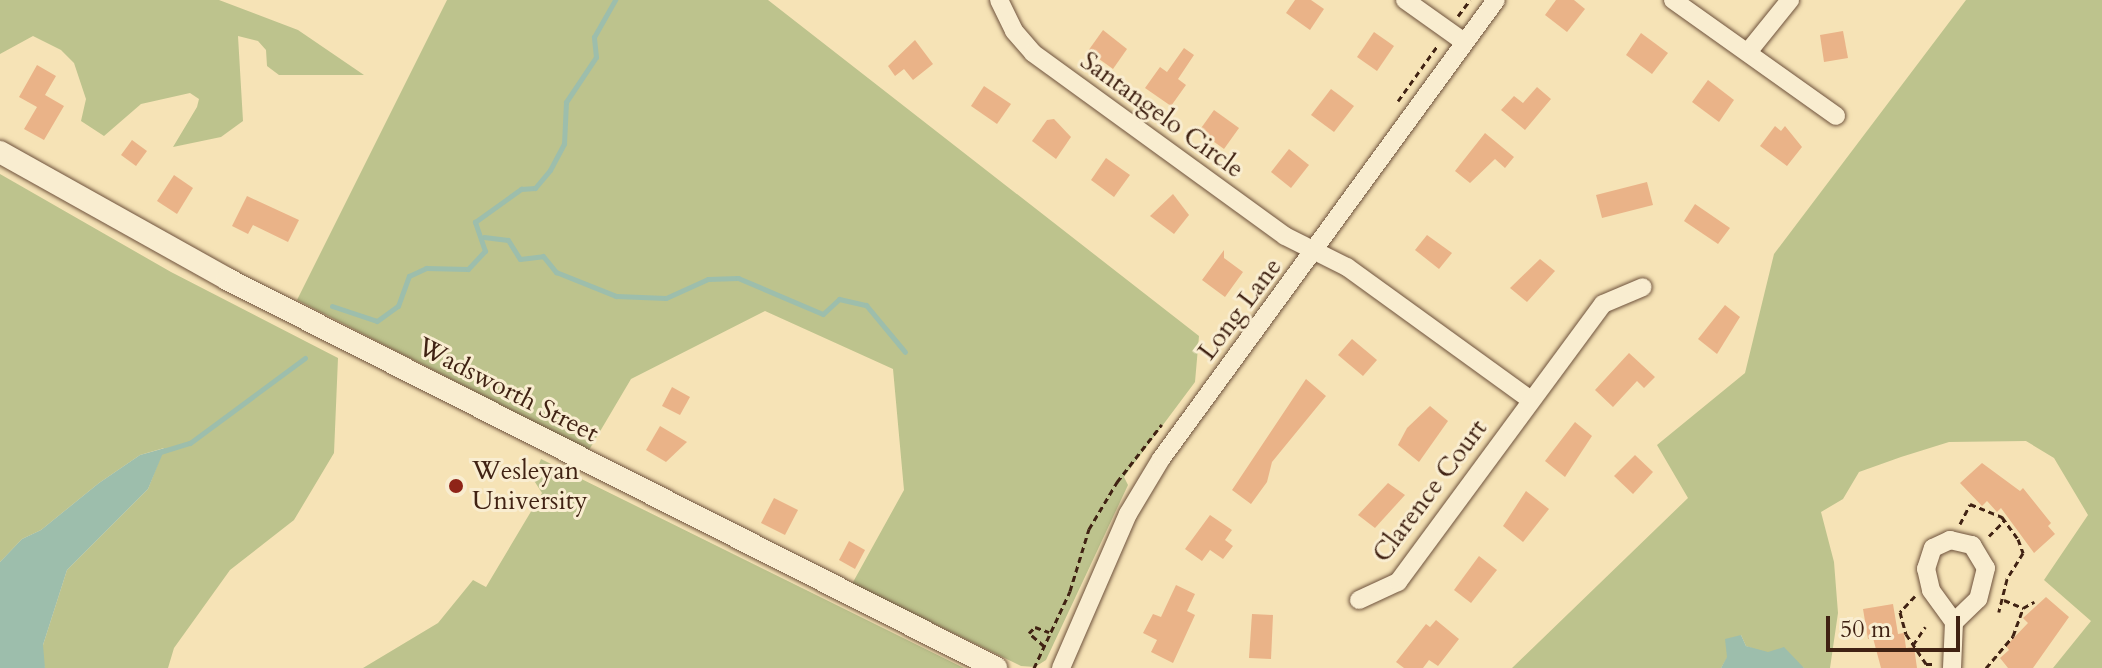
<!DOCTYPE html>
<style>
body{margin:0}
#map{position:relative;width:2102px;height:668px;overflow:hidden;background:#f6e3b6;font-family:Cardo,serif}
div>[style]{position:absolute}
.green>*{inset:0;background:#bdc38d}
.water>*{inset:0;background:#9dbeac}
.stream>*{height:5px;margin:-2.5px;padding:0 2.5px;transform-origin:2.5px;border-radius:2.5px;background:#9dbeac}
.building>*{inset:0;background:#eab388}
.path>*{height:3px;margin-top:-1.5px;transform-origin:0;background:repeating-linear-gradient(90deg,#402213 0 6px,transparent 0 10px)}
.roads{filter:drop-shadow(0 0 2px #6e523c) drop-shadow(0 0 2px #6e523c)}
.minor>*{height:18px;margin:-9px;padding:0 9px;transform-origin:9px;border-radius:9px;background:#f9edd0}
.tertiary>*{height:22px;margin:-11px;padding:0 11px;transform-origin:11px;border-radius:11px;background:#f9edd0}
.dots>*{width:22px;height:22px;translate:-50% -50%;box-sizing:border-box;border:4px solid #f9edd0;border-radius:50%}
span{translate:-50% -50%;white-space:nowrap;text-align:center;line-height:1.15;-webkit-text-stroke:6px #f9edd0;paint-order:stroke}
.street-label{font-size:26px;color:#402213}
.poi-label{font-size:26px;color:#402213}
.left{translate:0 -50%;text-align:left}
.scale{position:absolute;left:1826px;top:616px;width:134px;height:36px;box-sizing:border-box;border:4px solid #402213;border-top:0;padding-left:10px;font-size:24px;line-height:28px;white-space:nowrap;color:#402213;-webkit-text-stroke:6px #f9edd0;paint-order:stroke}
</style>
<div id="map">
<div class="green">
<i style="clip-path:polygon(0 0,219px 0,298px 30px,364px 75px,279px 75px,267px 66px,266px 50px,258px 41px,238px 36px,243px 121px,221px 137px,173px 147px,197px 107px,199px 99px,190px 93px,141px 104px,104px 136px,81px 121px,86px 99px,74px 63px,61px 50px,33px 36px,0 54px)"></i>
<i style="clip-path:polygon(447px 0,768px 0,1199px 336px,1195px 382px,1124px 477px,1128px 485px,1046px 660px,1035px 667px,1021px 666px,852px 584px,904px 490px,893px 369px,765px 311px,631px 379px,589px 450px,297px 300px)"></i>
<i style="clip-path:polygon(1966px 0,2102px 0,2102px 668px,2053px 668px,2091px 621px,2044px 580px,2088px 515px,2054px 458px,2026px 441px,1949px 442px,1901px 457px,1859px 472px,1843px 499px,1821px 512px,1834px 562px,1838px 613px,1830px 668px,1804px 668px,1746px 646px,1741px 635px,1721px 668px,1512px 668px,1688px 498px,1657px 445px,1745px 373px,1774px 254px)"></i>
<i style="clip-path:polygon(0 174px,171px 272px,338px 358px,334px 453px,294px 520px,230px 570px,174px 648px,168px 668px,45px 668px,43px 662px,43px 645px,67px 570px,148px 489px,164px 448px,140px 455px,99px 483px,41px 530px,22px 539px,0 562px)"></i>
<i style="clip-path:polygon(541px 459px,964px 668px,363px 668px,438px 623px,473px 580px,486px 587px,542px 493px,533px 479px)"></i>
</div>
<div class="water">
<i style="clip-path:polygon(165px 448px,148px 489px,67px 570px,43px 645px,45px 668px,0 668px,0 562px,22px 539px,41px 530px,99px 483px,140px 455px)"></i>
<i style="clip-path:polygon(1741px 635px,1746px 646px,1768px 652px,1784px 647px,1804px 668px,1721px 668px,1727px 657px,1725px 639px)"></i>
</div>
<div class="stream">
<i style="left:484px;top:237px;width:24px;rotate:7deg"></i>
<i style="left:508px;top:240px;width:22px;rotate:58deg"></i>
<i style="left:520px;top:259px;width:23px;rotate:-7deg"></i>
<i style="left:543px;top:256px;width:21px;rotate:51deg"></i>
<i style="left:556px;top:272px;width:65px;rotate:21.8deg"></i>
<i style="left:616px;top:296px;width:50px;rotate:2.3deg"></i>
<i style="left:666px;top:298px;width:46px;rotate:-24.3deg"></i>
<i style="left:708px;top:279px;width:30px;rotate:-2deg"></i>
<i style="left:738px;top:278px;width:92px;rotate:23deg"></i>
<i style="left:823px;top:314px;width:22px;rotate:-43deg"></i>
<i style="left:839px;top:299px;width:28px;rotate:13deg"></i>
<i style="left:866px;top:305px;width:61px;rotate:50.3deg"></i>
<i style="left:332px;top:306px;width:47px;rotate:18.4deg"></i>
<i style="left:377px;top:321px;width:26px;rotate:-36deg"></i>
<i style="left:398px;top:306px;width:32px;rotate:-70deg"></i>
<i style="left:409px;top:276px;width:19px;rotate:-25deg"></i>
<i style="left:426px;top:268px;width:42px;rotate:1.4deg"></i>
<i style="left:468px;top:269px;width:25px;rotate:-47deg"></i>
<i style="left:485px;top:251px;width:31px;rotate:-109deg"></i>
<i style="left:475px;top:222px;width:57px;rotate:-35.7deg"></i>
<i style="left:521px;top:189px;width:14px;rotate:-4deg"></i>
<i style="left:535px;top:188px;width:23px;rotate:-50deg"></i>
<i style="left:550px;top:170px;width:30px;rotate:-62deg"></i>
<i style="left:564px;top:144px;width:42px;rotate:-87.3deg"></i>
<i style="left:566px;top:102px;width:54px;rotate:-56.3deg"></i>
<i style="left:596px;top:57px;width:20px;rotate:-96deg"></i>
<i style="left:594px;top:37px;width:43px;rotate:-60.4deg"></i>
<i style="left:160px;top:452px;width:31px;rotate:-17deg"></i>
<i style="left:190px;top:443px;width:143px;rotate:-36.5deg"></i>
</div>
<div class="building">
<i style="clip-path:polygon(1295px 0,1311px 0,1324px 9px,1310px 30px,1286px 13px)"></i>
<i style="clip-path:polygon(1556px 0,1574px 0,1585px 9px,1567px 32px,1545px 15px)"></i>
<i style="clip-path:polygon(1103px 30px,1127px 49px,1113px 69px,1088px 51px)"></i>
<i style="clip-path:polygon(1843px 31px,1848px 58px,1824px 62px,1820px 35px)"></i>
<i style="clip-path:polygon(1374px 32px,1394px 46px,1377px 71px,1357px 57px)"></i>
<i style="clip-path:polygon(1641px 33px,1668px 53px,1652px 74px,1626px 55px)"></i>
<i style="clip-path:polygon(915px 40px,933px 64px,913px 80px,904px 69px,895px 76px,888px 66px)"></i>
<i style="clip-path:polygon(1184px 48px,1194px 55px,1178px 79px,1186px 85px,1171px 106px,1145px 88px,1160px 67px,1167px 72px)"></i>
<i style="clip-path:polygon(37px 65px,56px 76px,45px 95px,64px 106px,44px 140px,24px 129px,37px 107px,19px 97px)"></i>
<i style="clip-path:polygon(1708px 80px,1734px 100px,1719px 122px,1692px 102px)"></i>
<i style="clip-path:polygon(984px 86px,1011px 104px,997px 124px,971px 106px)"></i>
<i style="clip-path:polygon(1537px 87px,1551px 99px,1525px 130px,1501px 110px,1514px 96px,1523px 103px)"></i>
<i style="clip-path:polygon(1331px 89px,1354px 106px,1334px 132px,1311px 115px)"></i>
<i style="clip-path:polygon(1214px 110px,1239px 128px,1224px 149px,1199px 131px)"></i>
<i style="clip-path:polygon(1054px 119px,1071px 137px,1056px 159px,1032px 141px,1047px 120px)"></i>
<i style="clip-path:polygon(1775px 126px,1781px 131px,1785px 126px,1802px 147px,1787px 166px,1760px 146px)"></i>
<i style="clip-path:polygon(1485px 133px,1514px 157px,1505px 168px,1495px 159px,1470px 183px,1455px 171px)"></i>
<i style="clip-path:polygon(132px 140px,147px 151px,136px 166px,121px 155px)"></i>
<i style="clip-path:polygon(1289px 149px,1309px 165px,1291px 188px,1271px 172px)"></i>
<i style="clip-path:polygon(1106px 158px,1130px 175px,1114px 197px,1091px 180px)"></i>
<i style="clip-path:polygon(174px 175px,193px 188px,177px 214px,157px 201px)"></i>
<i style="clip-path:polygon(1647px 182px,1653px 205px,1602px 218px,1596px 195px)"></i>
<i style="clip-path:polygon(1173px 194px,1189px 215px,1174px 234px,1150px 216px)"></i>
<i style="clip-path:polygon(247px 196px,299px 220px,288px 242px,253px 225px,248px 234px,232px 226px)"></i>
<i style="clip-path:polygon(1695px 204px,1730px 228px,1718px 244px,1684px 221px)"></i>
<i style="clip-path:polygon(1427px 235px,1452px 253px,1439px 269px,1415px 250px)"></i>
<i style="clip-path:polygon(1224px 250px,1224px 258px,1243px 272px,1225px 297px,1202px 280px)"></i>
<i style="clip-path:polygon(1540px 259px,1555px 271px,1527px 302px,1510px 288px)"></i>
<i style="clip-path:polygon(1725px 305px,1740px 317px,1717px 354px,1698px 339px)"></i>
<i style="clip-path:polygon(1352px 339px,1377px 360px,1363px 376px,1338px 355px)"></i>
<i style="clip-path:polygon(1629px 353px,1655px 377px,1644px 388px,1637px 381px,1613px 407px,1595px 390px)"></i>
<i style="clip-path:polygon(1306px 379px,1326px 396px,1272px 462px,1267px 482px,1251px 504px,1232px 490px)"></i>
<i style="clip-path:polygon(672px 387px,690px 397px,680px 415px,662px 406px)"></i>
<i style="clip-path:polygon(1430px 406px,1448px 421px,1419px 462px,1398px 445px,1407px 428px)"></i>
<i style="clip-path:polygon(1575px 422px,1592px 436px,1565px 477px,1545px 461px)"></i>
<i style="clip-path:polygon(660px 426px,687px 442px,666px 462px,646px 450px)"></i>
<i style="clip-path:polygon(1635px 455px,1653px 472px,1633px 494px,1614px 476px)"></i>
<i style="clip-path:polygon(1982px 463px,2020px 491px,2023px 488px,2051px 523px,2048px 526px,2055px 534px,2034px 553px,2001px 508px,1997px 512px,1987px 501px,1982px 506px,1960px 483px)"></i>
<i style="clip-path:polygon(1388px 483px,1405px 495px,1375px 528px,1358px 515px)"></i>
<i style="clip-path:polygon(1526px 491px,1549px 509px,1523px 542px,1503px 526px)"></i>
<i style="clip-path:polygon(774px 498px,798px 510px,785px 535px,761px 523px)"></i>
<i style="clip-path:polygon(1210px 515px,1232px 530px,1225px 540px,1233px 546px,1223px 559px,1210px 550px,1202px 561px,1185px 549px)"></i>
<i style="clip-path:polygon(849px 541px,865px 550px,855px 569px,839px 560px)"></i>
<i style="clip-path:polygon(1479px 556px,1497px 570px,1471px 603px,1454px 590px)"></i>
<i style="clip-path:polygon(1176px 585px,1195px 594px,1187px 611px,1195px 615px,1173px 663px,1151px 652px,1157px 640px,1143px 633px,1153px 614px,1161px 617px)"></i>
<i style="clip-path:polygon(2046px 597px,2069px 617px,2033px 668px,2008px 668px,2000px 658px,2009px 650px,2006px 646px,2028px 623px,2023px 618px)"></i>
<i style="clip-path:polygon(1893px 604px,1898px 634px,1904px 633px,1906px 648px,1914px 647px,1917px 668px,1881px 668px,1873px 638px,1868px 639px,1863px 609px)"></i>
<i style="clip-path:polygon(1252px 614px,1273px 615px,1271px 659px,1249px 658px)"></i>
<i style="clip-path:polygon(1436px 620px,1459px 639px,1438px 666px,1429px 660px,1423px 668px,1404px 668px,1396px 662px,1426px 624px,1430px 627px)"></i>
</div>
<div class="path">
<i style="left:1458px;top:16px;width:20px;rotate:-53deg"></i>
<i style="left:1398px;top:101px;width:69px;rotate:-54.5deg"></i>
<i style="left:1960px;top:524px;width:22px;rotate:-63deg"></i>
<i style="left:1970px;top:504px;width:35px;rotate:22deg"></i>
<i style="left:2002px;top:517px;width:27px;rotate:54deg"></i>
<i style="left:2018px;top:539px;width:15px;rotate:70deg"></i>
<i style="left:2023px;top:553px;width:31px;rotate:122deg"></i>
<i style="left:2007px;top:579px;width:34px;rotate:104deg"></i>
<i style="left:1989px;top:536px;width:23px;rotate:-45deg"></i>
<i style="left:1915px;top:596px;width:22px;rotate:133deg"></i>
<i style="left:1900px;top:612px;width:23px;rotate:75deg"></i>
<i style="left:1906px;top:634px;width:36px;rotate:56deg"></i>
<i style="left:1926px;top:664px;width:10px"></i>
<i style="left:2004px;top:600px;width:21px;rotate:23deg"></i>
<i style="left:1913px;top:645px;width:22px;rotate:-56deg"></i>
<i style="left:1044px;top:646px;width:20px;rotate:-139deg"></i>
<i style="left:1029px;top:633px;width:8px;rotate:-45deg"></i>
<i style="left:1035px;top:627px;width:15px;rotate:20deg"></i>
<i style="left:1034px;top:668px;width:85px;rotate:-64.9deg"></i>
<i style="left:1070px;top:591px;width:65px;rotate:-73deg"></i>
<i style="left:1089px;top:529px;width:55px;rotate:-59.2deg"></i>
<i style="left:1117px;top:482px;width:73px;rotate:-52.2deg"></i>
<i style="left:1986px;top:668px;width:42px;rotate:-49.8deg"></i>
<i style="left:2013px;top:636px;width:30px;rotate:-70deg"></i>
<i style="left:2023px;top:608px;width:13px;rotate:-29deg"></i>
</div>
<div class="roads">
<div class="minor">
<i style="left:999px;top:0;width:34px;rotate:64deg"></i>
<i style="left:1014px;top:31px;width:29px;rotate:49deg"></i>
<i style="left:1033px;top:53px;width:311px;rotate:36deg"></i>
<i style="left:1285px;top:236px;width:69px;rotate:26.6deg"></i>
<i style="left:1347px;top:267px;width:227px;rotate:35.9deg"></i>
<i style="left:1405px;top:0;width:72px;rotate:35.4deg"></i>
<i style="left:1673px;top:0;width:200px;rotate:35.4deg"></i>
<i style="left:1748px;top:52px;width:67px;rotate:-51.1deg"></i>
<i style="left:1359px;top:600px;width:43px;rotate:-24.8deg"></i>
<i style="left:1398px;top:582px;width:345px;rotate:-53.6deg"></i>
<i style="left:1603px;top:304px;width:43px;rotate:-23deg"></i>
<i style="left:1061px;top:668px;width:168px;rotate:-66.5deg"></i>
<i style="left:1128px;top:514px;width:64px;rotate:-59deg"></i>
<i style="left:1161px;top:459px;width:568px;rotate:-53.88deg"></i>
<i style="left:1952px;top:668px;width:46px;rotate:-87.5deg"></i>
<i style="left:1954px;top:622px;width:39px;rotate:-126deg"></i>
<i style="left:1931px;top:590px;width:22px;rotate:-103deg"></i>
<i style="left:1926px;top:569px;width:22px;rotate:-72deg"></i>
<i style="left:1933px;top:548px;width:19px;rotate:-25deg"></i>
<i style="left:1950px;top:540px;width:23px;rotate:13deg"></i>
<i style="left:1972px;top:545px;width:27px;rotate:59deg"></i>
<i style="left:1986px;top:568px;width:32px;rotate:104deg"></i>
<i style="left:1978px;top:599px;width:33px;rotate:136deg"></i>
</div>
<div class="tertiary">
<i style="left:0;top:152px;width:260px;rotate:29.2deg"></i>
<i style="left:227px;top:279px;width:862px;rotate:26.83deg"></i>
</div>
</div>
<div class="dots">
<i style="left:456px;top:486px;background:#8f2418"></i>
</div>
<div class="street-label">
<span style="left:1162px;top:115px;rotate:36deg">Santangelo Circle</span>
<span style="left:1240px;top:309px;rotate:-53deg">Long Lane</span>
<span style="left:508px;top:390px;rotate:27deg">Wadsworth Street</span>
<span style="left:1430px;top:491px;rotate:-53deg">Clarence Court</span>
</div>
<div class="poi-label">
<span class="left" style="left:472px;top:486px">Wesleyan<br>University</span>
</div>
<div class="scale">50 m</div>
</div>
